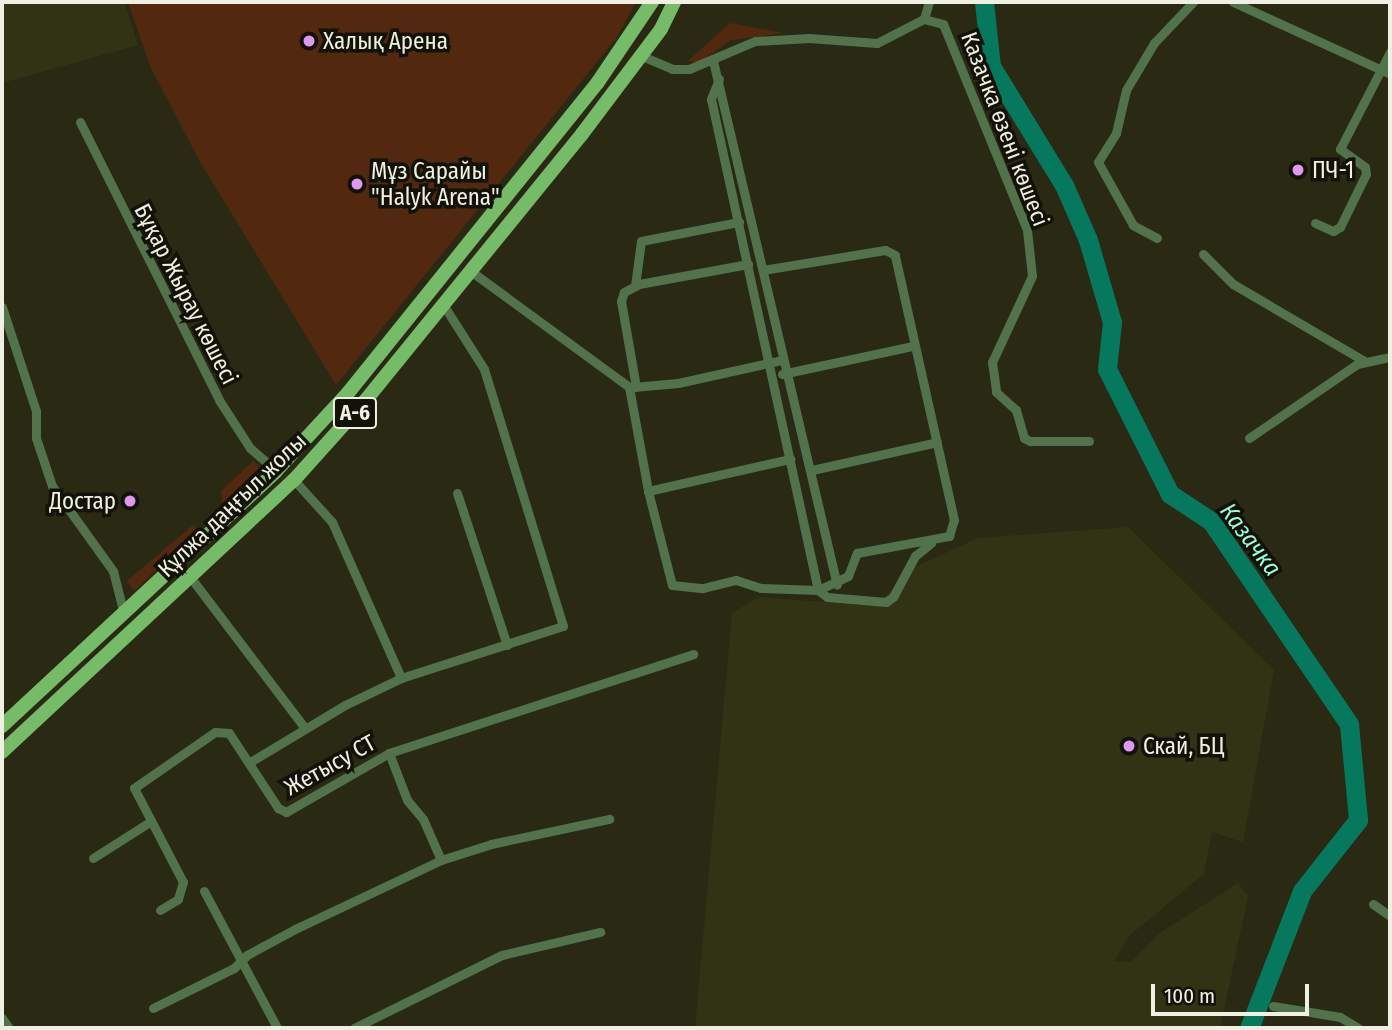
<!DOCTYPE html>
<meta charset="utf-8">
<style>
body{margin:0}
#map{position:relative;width:1392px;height:1030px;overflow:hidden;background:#2a2a14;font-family:"Fira Sans Condensed",sans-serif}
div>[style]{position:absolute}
.built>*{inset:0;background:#323314}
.green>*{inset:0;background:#52290f}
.river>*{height:19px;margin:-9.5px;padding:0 9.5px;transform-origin:9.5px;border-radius:9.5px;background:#06785e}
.minor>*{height:9px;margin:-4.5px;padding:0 4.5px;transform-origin:4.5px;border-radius:4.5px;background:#51724b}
.primary>*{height:14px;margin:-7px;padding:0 7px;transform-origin:7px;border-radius:7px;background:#75bb68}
.dots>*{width:19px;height:19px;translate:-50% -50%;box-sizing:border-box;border:4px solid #121209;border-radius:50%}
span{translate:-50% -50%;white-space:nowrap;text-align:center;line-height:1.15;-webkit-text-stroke:7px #121209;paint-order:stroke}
.shield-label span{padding:2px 5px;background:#121209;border:2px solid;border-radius:5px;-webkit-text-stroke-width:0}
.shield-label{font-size:21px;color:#eff0e2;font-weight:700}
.poi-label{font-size:23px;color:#eff0e2}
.left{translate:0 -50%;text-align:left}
.right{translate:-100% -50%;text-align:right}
.street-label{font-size:23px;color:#eff0e2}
.water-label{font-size:24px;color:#9afbda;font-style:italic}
.frame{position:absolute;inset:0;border:4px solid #eff0e2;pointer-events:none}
.scale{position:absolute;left:1151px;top:984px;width:158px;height:32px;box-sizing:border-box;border:4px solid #eff0e2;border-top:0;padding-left:9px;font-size:21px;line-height:24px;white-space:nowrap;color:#eff0e2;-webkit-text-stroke:5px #121209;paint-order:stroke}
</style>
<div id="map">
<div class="built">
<i style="clip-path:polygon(2px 2px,124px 2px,138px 45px,2px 83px)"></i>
<i style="clip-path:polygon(1128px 527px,1274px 670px,1243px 842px,1212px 832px,1204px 874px,1130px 935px,1114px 961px,1131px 962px,1160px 933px,1238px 883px,1248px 896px,1220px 1028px,695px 1028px,732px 613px,758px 597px,875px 606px,915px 567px,978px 538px)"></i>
</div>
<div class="green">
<i style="clip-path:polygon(128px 2px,636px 2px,617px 37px,336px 385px,199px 160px,150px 66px)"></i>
<i style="clip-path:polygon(730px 23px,783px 33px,731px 40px,698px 63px,688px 61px)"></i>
<i style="clip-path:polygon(253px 461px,262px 470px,223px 507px,221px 491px)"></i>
<i style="clip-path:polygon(193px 525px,197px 531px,134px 591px,127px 581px)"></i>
</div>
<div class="river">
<i style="left:984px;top:2px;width:64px;rotate:83.8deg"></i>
<i style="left:991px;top:66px;width:140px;rotate:58.5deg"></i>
<i style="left:1064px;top:185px;width:60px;rotate:66.4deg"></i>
<i style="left:1088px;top:240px;width:85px;rotate:73.7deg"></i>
<i style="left:1112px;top:322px;width:47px;rotate:96.1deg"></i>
<i style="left:1107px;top:369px;width:140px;rotate:63.3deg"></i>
<i style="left:1170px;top:494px;width:49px;rotate:33.4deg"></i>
<i style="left:1211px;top:521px;width:245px;rotate:55.8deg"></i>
<i style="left:1349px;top:724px;width:96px;rotate:84.6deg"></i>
<i style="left:1358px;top:820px;width:90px;rotate:128.3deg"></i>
<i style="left:1302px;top:891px;width:147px;rotate:111.1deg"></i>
</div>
<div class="minor">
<i style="left:1233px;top:2px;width:173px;rotate:24.6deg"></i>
<i style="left:924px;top:19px;width:18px;rotate:-74deg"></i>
<i style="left:642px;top:56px;width:33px;rotate:23deg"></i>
<i style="left:672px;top:69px;width:17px"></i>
<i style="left:689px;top:69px;width:72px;rotate:-23deg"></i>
<i style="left:755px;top:41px;width:54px;rotate:-3.2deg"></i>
<i style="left:809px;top:38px;width:68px;rotate:4.2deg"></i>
<i style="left:877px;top:43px;width:53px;rotate:-27.1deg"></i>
<i style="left:924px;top:19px;width:20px;rotate:15deg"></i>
<i style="left:943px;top:24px;width:222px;rotate:67.8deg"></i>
<i style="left:1027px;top:230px;width:46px;rotate:83.8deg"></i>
<i style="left:1032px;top:276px;width:95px;rotate:114.9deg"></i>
<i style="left:992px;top:362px;width:30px;rotate:82deg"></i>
<i style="left:996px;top:392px;width:27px;rotate:42deg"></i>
<i style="left:1016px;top:410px;width:29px;rotate:74deg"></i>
<i style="left:1024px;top:438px;width:7px;rotate:27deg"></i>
<i style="left:1030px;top:441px;width:59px"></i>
<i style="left:713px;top:61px;width:538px;rotate:76.69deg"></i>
<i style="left:719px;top:79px;width:22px;rotate:112deg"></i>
<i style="left:711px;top:99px;width:503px;rotate:77.71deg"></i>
<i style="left:818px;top:590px;width:11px;rotate:38deg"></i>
<i style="left:827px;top:597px;width:59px;rotate:4.8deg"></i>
<i style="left:886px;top:602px;width:9px;rotate:-36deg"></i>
<i style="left:893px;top:597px;width:47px;rotate:-61.8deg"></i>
<i style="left:915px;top:556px;width:21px;rotate:-39deg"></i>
<i style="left:80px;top:122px;width:311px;rotate:63.4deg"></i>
<i style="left:219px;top:400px;width:57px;rotate:57.1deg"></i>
<i style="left:250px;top:448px;width:35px;rotate:41deg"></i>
<i style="left:1315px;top:223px;width:20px;rotate:24deg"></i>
<i style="left:1333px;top:231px;width:8px;rotate:-30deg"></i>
<i style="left:1340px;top:227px;width:59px;rotate:-63.9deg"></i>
<i style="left:1366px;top:174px;width:7px;rotate:-98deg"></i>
<i style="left:1365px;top:167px;width:31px;rotate:-144deg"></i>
<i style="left:1340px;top:149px;width:109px;rotate:-62.7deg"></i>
<i style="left:1157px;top:238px;width:27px;rotate:-152deg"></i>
<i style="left:1133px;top:225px;width:72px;rotate:-119.1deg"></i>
<i style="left:1098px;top:162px;width:34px;rotate:-58deg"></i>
<i style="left:1116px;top:133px;width:44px;rotate:-76.9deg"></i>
<i style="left:1126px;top:90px;width:55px;rotate:-59.2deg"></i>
<i style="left:1154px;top:43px;width:57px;rotate:-46.4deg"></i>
<i style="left:1203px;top:254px;width:42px;rotate:45deg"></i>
<i style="left:1233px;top:284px;width:152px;rotate:30.4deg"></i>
<i style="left:472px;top:272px;width:195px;rotate:36.2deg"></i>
<i style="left:629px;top:387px;width:106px;rotate:79.6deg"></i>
<i style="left:648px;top:491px;width:97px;rotate:75.7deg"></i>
<i style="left:672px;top:585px;width:31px;rotate:6deg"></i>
<i style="left:703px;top:588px;width:34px;rotate:-14deg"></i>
<i style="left:736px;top:580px;width:26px;rotate:18deg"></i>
<i style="left:761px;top:588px;width:57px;rotate:2deg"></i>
<i style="left:818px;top:590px;width:33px;rotate:-25deg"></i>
<i style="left:848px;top:576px;width:25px;rotate:-69deg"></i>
<i style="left:857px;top:553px;width:94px;rotate:-10.5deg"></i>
<i style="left:949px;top:536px;width:17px;rotate:-73deg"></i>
<i style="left:954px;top:520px;width:271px;rotate:-102.6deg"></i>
<i style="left:895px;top:255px;width:11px;rotate:-153deg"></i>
<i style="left:885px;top:250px;width:124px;rotate:170.7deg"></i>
<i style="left:635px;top:286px;width:45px;rotate:-82.4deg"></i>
<i style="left:641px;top:241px;width:100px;rotate:-11deg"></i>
<i style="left:2px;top:307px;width:109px;rotate:71.9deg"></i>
<i style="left:36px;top:411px;width:27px;rotate:90deg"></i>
<i style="left:36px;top:438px;width:51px;rotate:71.6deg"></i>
<i style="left:52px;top:486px;width:105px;rotate:54.3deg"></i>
<i style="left:113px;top:571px;width:44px;rotate:75.7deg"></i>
<i style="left:782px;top:374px;width:134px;rotate:-12.1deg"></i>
<i style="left:633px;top:387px;width:45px;rotate:-5.1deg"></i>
<i style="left:678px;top:383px;width:107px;rotate:-12.5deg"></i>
<i style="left:636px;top:387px;width:87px;rotate:-99.9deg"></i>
<i style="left:621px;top:301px;width:9px;rotate:-72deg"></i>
<i style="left:624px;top:292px;width:17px;rotate:-28deg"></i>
<i style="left:639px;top:284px;width:111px;rotate:-10.4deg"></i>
<i style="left:1249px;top:438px;width:131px;rotate:-34.4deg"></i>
<i style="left:1357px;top:364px;width:34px;rotate:-12deg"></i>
<i style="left:812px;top:470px;width:128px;rotate:-12.6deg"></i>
<i style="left:294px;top:480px;width:57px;rotate:47.9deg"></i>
<i style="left:332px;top:522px;width:171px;rotate:66.1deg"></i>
<i style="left:648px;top:491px;width:146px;rotate:-12.7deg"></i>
<i style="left:457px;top:493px;width:160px;rotate:71.8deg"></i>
<i style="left:191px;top:578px;width:187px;rotate:52.8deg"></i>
<i style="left:389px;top:753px;width:50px;rotate:69deg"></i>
<i style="left:407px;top:800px;width:25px;rotate:50deg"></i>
<i style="left:423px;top:819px;width:45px;rotate:66.3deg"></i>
<i style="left:250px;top:762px;width:111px;rotate:-31deg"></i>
<i style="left:345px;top:705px;width:62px;rotate:-25.7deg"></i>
<i style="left:401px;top:678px;width:170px;rotate:-17.8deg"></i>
<i style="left:563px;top:626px;width:269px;rotate:-107.1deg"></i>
<i style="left:484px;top:369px;width:75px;rotate:-122.4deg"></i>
<i style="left:93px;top:858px;width:69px;rotate:-32.5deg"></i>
<i style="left:204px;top:891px;width:155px;rotate:61.9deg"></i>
<i style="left:1373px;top:904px;width:21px;rotate:35deg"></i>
<i style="left:160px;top:910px;width:21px;rotate:-31deg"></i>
<i style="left:178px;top:899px;width:18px;rotate:-74deg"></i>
<i style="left:183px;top:882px;width:106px;rotate:-117.5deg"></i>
<i style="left:134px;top:788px;width:98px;rotate:-34.7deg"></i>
<i style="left:215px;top:732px;width:14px;rotate:4deg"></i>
<i style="left:229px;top:733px;width:90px;rotate:56.8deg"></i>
<i style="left:278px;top:808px;width:9px;rotate:27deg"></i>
<i style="left:286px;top:812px;width:119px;rotate:-29.8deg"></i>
<i style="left:389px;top:753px;width:320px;rotate:-18deg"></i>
<i style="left:1273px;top:1006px;width:68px;rotate:9.3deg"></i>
<i style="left:1340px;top:1017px;width:21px;rotate:31deg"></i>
<i style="left:153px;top:1008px;width:90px;rotate:-26.3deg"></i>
<i style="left:234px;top:968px;width:18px;rotate:-45deg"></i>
<i style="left:247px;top:955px;width:55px;rotate:-28.4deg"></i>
<i style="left:295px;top:929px;width:161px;rotate:-25.3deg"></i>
<i style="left:441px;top:860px;width:52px;rotate:-17.7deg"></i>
<i style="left:491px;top:844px;width:121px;rotate:-12deg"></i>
<i style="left:2px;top:1018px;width:12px;rotate:55deg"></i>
<i style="left:354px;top:1028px;width:165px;rotate:-26.3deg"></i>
<i style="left:502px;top:955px;width:101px;rotate:-13.2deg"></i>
</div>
<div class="primary">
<i style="left:2px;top:726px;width:374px;rotate:-42.9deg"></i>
<i style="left:276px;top:471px;width:106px;rotate:-47.3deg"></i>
<i style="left:348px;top:393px;width:399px;rotate:-51.2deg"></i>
<i style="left:598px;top:82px;width:97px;rotate:-56deg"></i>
<i style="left:2px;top:752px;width:399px;rotate:-43deg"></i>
<i style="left:294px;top:480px;width:106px;rotate:-48.1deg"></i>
<i style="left:365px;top:401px;width:344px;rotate:-50.9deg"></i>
<i style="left:582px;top:134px;width:131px;rotate:-53deg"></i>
<i style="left:661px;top:29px;width:30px;rotate:-64deg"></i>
</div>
<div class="dots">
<i style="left:309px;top:41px;background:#df98f1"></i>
<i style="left:1298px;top:170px;background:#df98f1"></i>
<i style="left:357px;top:184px;background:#df98f1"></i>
<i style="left:130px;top:501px;background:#df98f1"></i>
<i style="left:1129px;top:746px;background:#df98f1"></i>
</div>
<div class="shield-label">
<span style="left:355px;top:413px">A-6</span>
</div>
<div class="poi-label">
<span class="left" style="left:323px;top:41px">Халық Арена</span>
<span class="left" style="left:1312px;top:170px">ПЧ-1</span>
<span class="left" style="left:371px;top:184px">Мұз Сарайы<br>"Halyk Arena"</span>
<span class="right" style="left:116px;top:501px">Достар</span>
<span class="left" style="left:1143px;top:746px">Скай, БЦ</span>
</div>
<div class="street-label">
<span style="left:1005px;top:129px;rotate:69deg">Казачка өзені көшесі</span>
<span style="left:186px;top:294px;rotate:63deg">Бұқар Жырау көшесі</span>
<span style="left:232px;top:505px;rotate:-44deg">Құлжа даңғыл жолы</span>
<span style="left:330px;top:765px;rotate:-29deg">Жетысу СТ</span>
</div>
<div class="water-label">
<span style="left:1250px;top:540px;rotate:53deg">Казачка</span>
</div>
<div class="frame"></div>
<div class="scale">100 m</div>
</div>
